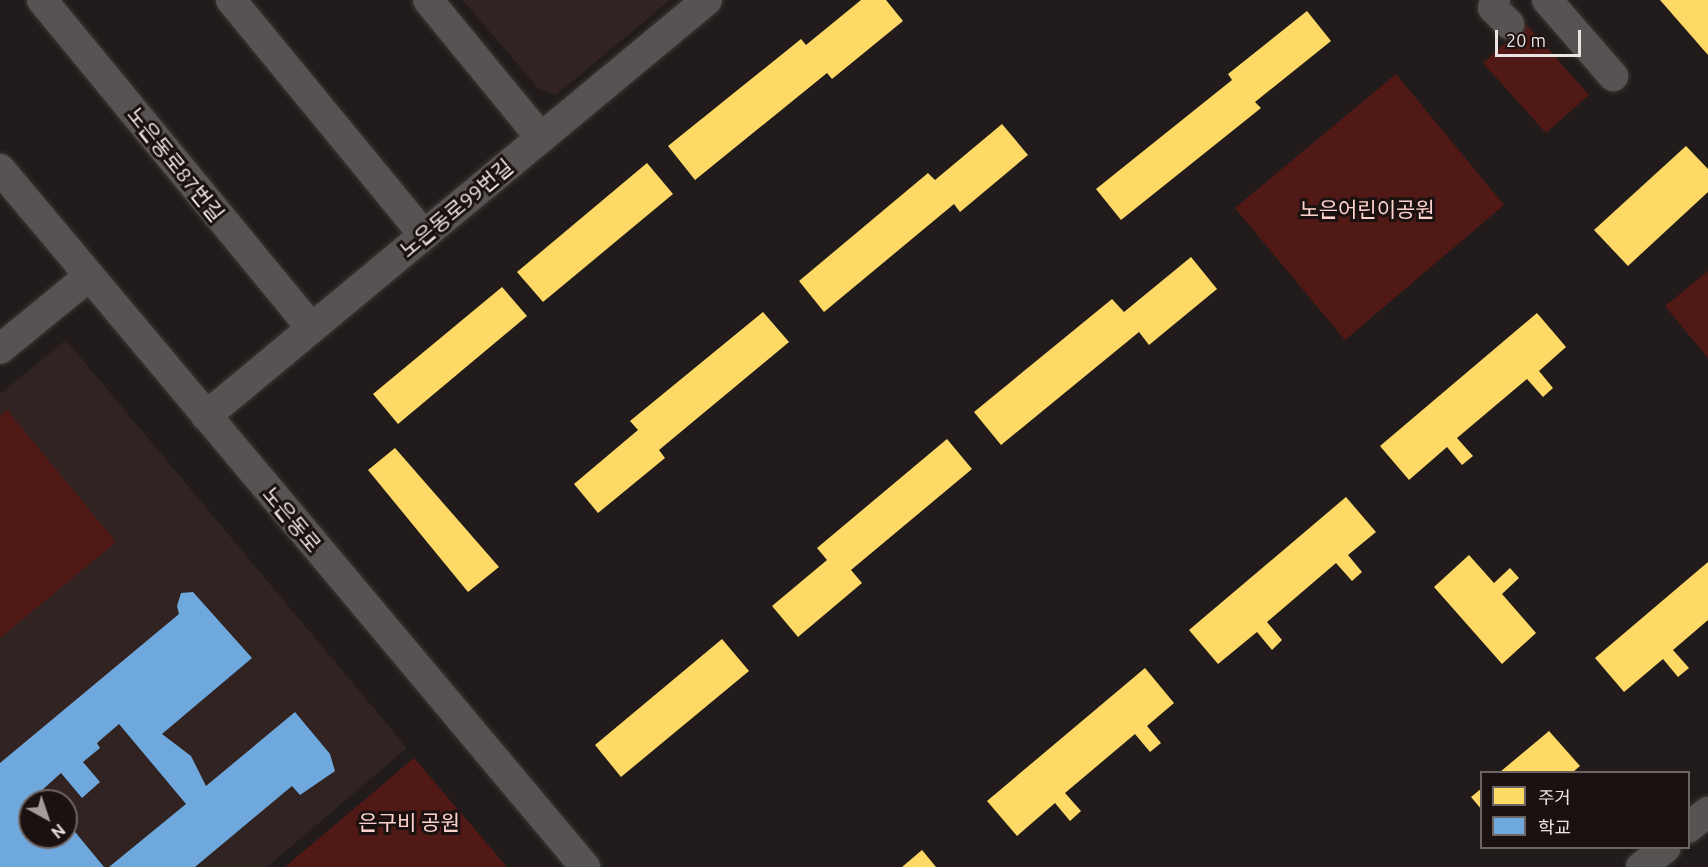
<!DOCTYPE html>
<meta charset="utf-8">
<style>
body{margin:0}
#map{position:relative;width:1708px;height:867px;overflow:hidden;background:#211c1b;font-family:Ubuntu,"Noto Sans KR",sans-serif}
div>[style]{position:absolute}
.built>*{inset:0;background:#302321}
.green>*{inset:0;background:#511916}
.homes>*{inset:0;background:#ffd966}
.schools>*{inset:0;background:#6fa8dc}
.roads{filter:drop-shadow(0 0 2px #3b3736) drop-shadow(0 0 2px #3b3736)}
.minor>*{height:30px;margin:-15px;padding:0 15px;transform-origin:15px;border-radius:15px;background:#565352}
span{translate:-50% -50%;white-space:nowrap;text-align:center;line-height:1.15;-webkit-text-stroke:6px #1a1110;paint-order:stroke}
.street-label{font-size:21px;color:#eae3e2}
.park-label{font-size:21px;color:#fed2cc}
.legend{position:absolute;left:1480px;top:771px;width:210px;height:78px;box-sizing:border-box;background:#1a1110;border:2px solid #6d6564;margin:0;padding:8px 10px;list-style:none;font-size:18px;color:#eae3e2}
.legend li{display:flex;align-items:center;gap:12px;height:30px}
.legend b{width:30px;border:2px solid #6d6564}
.north{position:absolute;left:18px;top:789px;width:60px;height:60px;box-sizing:border-box;background:#1a1110;border:2px solid #6d6564;border-radius:50%;rotate:140deg;font-size:16px;font-weight:700;line-height:24px;text-align:center;color:#eae3e2}
.north::after{content:'';display:block;margin:auto;width:21px;height:27px;background:#a49d9c;clip-path:polygon(50% 0,100% 100%,50% 72%,0 100%)}
.scale{position:absolute;left:1495px;top:30px;width:86px;height:27px;box-sizing:border-box;border:3px solid #eae3e2;border-top:0;padding-left:8px;font-size:18px;line-height:21px;white-space:nowrap;color:#eae3e2;-webkit-text-stroke:4px #1a1110;paint-order:stroke}
</style>
<div id="map">
<div class="built">
<i style="clip-path:polygon(463px 0,670px 0,556px 95px,538px 88px)"></i>
<i style="clip-path:polygon(evenodd,66px 340px,407px 748px,267px 867px,0 867px,0 394px,66px 340px,30px 801px,66px 801px,66px 837px,30px 837px,30px 801px)"></i>
</div>
<div class="green">
<i style="clip-path:polygon(1526px 24px,1589px 95px,1546px 133px,1483px 63px)"></i>
<i style="clip-path:polygon(1396px 74px,1504px 205px,1345px 340px,1235px 208px)"></i>
<i style="clip-path:polygon(1708px 271px,1708px 358px,1665px 306px)"></i>
<i style="clip-path:polygon(7px 410px,116px 542px,0 638px,0 416px)"></i>
<i style="clip-path:polygon(414px 758px,507px 867px,285px 867px)"></i>
</div>
<div class="homes">
<i style="clip-path:polygon(861px 0,886px 0,903px 21px,832px 79px,827px 73px,695px 180px,668px 146px,801px 39px,806px 45px)"></i>
<i style="clip-path:polygon(1660px 0,1708px 0,1708px 55px)"></i>
<i style="clip-path:polygon(1307px 11px,1331px 41px,1255px 102px,1261px 108px,1121px 220px,1096px 189px,1232px 80px,1228px 74px)"></i>
<i style="clip-path:polygon(1002px 124px,1028px 155px,960px 212px,954px 204px,824px 312px,799px 281px,928px 173px,935px 180px)"></i>
<i style="clip-path:polygon(1686px 146px,1708px 169px,1708px 192px,1628px 266px,1594px 230px)"></i>
<i style="clip-path:polygon(647px 163px,673px 194px,543px 302px,517px 272px)"></i>
<i style="clip-path:polygon(1191px 257px,1217px 289px,1149px 345px,1139px 332px,1001px 445px,974px 412px,1112px 299px,1124px 312px)"></i>
<i style="clip-path:polygon(502px 287px,527px 316px,398px 424px,373px 394px)"></i>
<i style="clip-path:polygon(763px 312px,789px 342px,659px 450px,665px 458px,598px 513px,574px 484px,638px 430px,630px 421px)"></i>
<i style="clip-path:polygon(1537px 313px,1566px 347px,1539px 371px,1553px 388px,1543px 397px,1527px 379px,1457px 438px,1473px 456px,1462px 465px,1447px 447px,1409px 480px,1380px 446px)"></i>
<i style="clip-path:polygon(947px 439px,972px 469px,851px 570px,862px 583px,798px 637px,772px 606px,827px 560px,817px 548px)"></i>
<i style="clip-path:polygon(395px 448px,499px 567px,468px 592px,368px 470px)"></i>
<i style="clip-path:polygon(1346px 497px,1376px 532px,1348px 555px,1362px 572px,1352px 581px,1336px 563px,1267px 622px,1282px 640px,1272px 650px,1257px 632px,1218px 664px,1189px 630px)"></i>
<i style="clip-path:polygon(1469px 555px,1494px 583px,1510px 568px,1519px 578px,1502px 594px,1536px 633px,1502px 664px,1434px 587px)"></i>
<i style="clip-path:polygon(1708px 562px,1708px 620px,1673px 650px,1689px 668px,1678px 677px,1663px 659px,1624px 692px,1595px 658px)"></i>
<i style="clip-path:polygon(722px 639px,749px 671px,621px 777px,595px 745px)"></i>
<i style="clip-path:polygon(1145px 668px,1174px 703px,1147px 726px,1161px 743px,1150px 752px,1135px 734px,1065px 793px,1081px 811px,1070px 821px,1055px 803px,1017px 836px,987px 801px)"></i>
<i style="clip-path:polygon(1549px 731px,1580px 766px,1573px 772px,1500px 772px)"></i>
<i style="clip-path:polygon(1482px 788px,1482px 810px,1471px 797px)"></i>
<i style="clip-path:polygon(922px 850px,936px 867px,902px 867px)"></i>
</div>
<div class="schools">
<i style="clip-path:polygon(193px 592px,252px 658px,162px 734px,191px 756px,206px 786px,295px 712px,330px 754px,335px 771px,300px 795px,292px 786px,195px 867px,109px 867px,186px 804px,119px 724px,97px 743px,100px 748px,83px 762px,100px 782px,82px 798px,61px 773px,41px 791px,49px 801px,30px 801px,30px 837px,66px 837px,66px 821px,104px 867px,0 867px,0 763px,179px 614px,177px 606px,181px 593px)"></i>
</div>
<div class="roads">
<div class="minor">
<i style="left:42px;top:0;width:424px;rotate:50.6deg"></i>
<i style="left:231px;top:0;width:304px;rotate:50.6deg"></i>
<i style="left:428px;top:0;width:178px;rotate:50.7deg"></i>
<i style="left:1495px;top:0;width:8px;rotate:104deg"></i>
<i style="left:1493px;top:8px;width:23px;rotate:45deg"></i>
<i style="left:1547px;top:0;width:101px;rotate:49deg"></i>
<i style="left:0;top:169px;width:911px;rotate:50.03deg"></i>
<i style="left:0;top:349px;width:114px;rotate:-39.3deg"></i>
<i style="left:206px;top:416px;width:651px;rotate:-39.7deg"></i>
<i style="left:1688px;top:828px;width:26px;rotate:-39deg"></i>
<i style="left:1641px;top:867px;width:31px;rotate:-38deg"></i>
</div>
</div>
<div class="street-label">
<span style="left:176px;top:164px;rotate:51deg">노은동로87번길</span>
<span style="left:456px;top:208px;rotate:-40deg">노은동로99번길</span>
<span style="left:292px;top:519px;rotate:50deg">노은동로</span>
</div>
<div class="park-label">
<span style="left:1367px;top:209px">노은어린이공원</span>
<span style="left:409px;top:822px">은구비 공원</span>
</div>
<ul class="legend">
<li><b style="height:16px;background:#ffd966"></b>주거</li>
<li><b style="height:16px;background:#6fa8dc"></b>학교</li>
</ul>
<div class="north">N</div>
<div class="scale">20 m</div>
</div>
